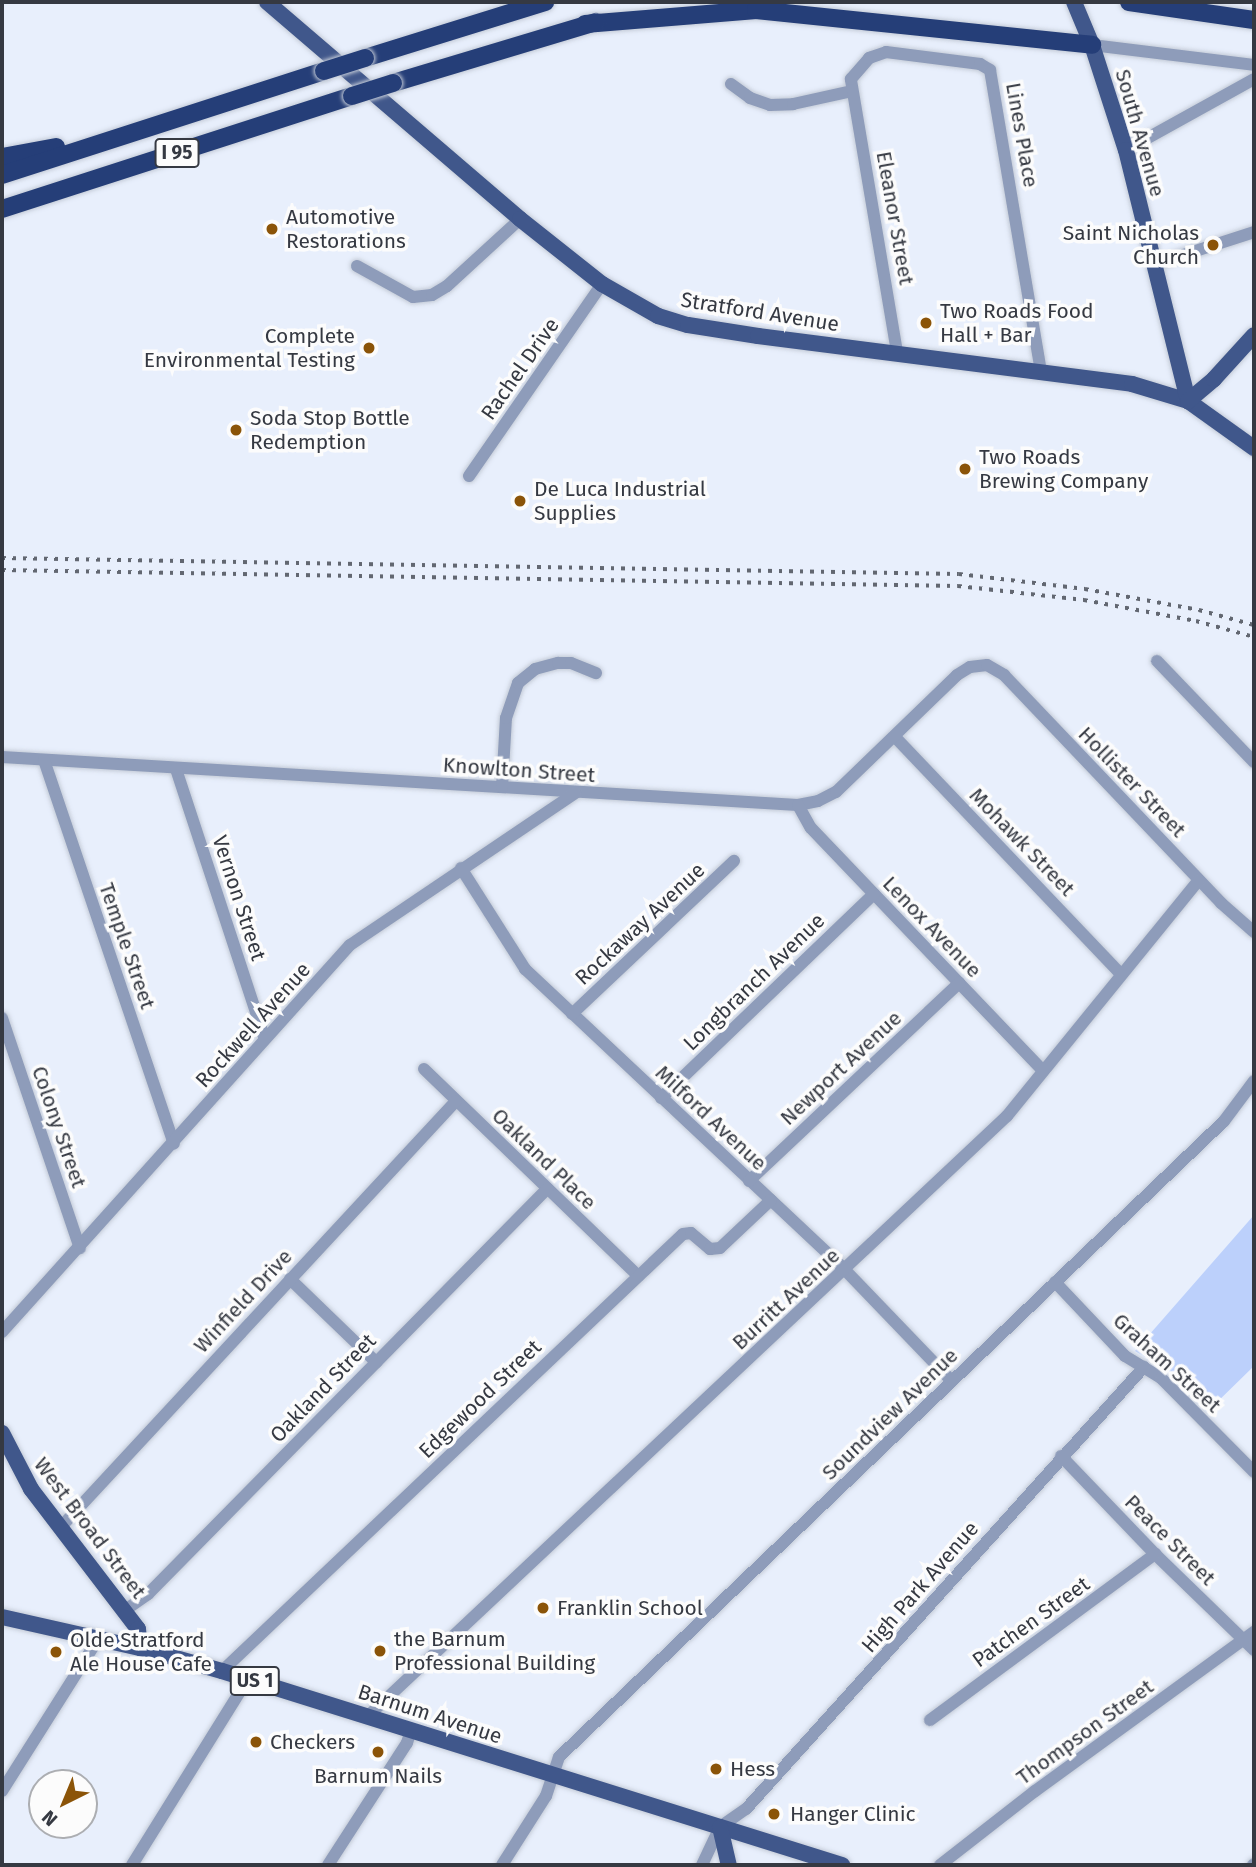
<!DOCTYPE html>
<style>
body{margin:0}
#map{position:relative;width:1256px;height:1867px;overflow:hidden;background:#e8effc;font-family:"Fira Sans",sans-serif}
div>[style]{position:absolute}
.green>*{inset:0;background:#bcd0fb}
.roads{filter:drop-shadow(0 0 2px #c4cbd7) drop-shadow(0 0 2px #c4cbd7)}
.minor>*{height:12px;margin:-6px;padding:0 6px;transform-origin:6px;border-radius:6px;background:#8e9cba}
.major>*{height:16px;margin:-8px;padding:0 8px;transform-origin:8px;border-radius:8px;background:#40578b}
.highway>*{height:18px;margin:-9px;padding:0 9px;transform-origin:9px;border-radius:9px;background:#253e78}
.rail>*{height:3.5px;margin-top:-1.75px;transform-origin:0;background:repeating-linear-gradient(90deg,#626771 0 3.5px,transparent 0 10.5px)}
.bridges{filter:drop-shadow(0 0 2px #c4cbd7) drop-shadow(0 0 2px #c4cbd7)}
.highway-bridge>*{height:18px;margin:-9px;padding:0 9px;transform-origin:9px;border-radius:9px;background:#253e78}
.dots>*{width:19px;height:19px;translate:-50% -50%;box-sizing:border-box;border:4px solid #fcfcfc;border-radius:50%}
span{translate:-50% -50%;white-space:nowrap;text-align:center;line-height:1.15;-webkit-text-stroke:7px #fcfcfc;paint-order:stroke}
.shield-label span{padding:2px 5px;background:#fcfcfc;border:2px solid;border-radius:5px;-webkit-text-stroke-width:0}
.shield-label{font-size:19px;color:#353942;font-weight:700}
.street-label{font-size:21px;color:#353942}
.poi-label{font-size:21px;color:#353942}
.left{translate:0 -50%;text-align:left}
.right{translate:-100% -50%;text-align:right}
.frame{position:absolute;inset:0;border:4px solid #353942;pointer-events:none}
.north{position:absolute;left:28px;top:1769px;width:70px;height:70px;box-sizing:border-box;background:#fcfcfc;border:2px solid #acaeb2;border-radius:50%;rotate:223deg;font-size:19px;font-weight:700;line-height:28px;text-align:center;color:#353942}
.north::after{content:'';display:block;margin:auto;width:24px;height:32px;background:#8b5408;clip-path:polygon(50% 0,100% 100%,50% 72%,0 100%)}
</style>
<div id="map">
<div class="green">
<i style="clip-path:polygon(1254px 1215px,1254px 1366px,1208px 1411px,1166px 1369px,1135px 1351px)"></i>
</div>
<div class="roads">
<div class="minor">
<i style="left:1092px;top:45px;width:163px;rotate:7deg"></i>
<i style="left:731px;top:84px;width:24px;rotate:36deg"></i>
<i style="left:750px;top:98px;width:21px;rotate:19deg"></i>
<i style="left:770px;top:105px;width:23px;rotate:-2deg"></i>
<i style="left:793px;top:104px;width:60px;rotate:-12.4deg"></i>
<i style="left:1126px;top:150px;width:146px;rotate:-29deg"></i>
<i style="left:1155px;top:264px;width:104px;rotate:-17.9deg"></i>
<i style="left:357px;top:266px;width:64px;rotate:29deg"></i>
<i style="left:413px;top:297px;width:19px;rotate:-6deg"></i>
<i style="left:432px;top:295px;width:17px;rotate:-31deg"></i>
<i style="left:447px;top:286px;width:99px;rotate:-42.5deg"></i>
<i style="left:897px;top:352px;width:277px;rotate:-99.6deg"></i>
<i style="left:851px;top:79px;width:28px;rotate:-49deg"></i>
<i style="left:869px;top:58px;width:18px;rotate:-19deg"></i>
<i style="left:886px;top:52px;width:95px;rotate:7.3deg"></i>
<i style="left:980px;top:64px;width:12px;rotate:31deg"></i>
<i style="left:990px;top:70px;width:304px;rotate:80.4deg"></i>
<i style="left:469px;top:476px;width:234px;rotate:-55.3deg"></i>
<i style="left:1157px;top:661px;width:140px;rotate:46.2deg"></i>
<i style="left:895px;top:737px;width:327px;rotate:46.4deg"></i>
<i style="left:2px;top:757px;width:797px;rotate:3.45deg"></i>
<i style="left:798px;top:805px;width:20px;rotate:-11deg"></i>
<i style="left:818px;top:801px;width:20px;rotate:-27deg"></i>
<i style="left:836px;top:792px;width:168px;rotate:-44deg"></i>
<i style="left:957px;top:675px;width:15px;rotate:-32deg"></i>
<i style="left:970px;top:667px;width:17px;rotate:-7deg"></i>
<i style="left:987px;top:665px;width:20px;rotate:30deg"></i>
<i style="left:1004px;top:675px;width:315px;rotate:46.4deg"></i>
<i style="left:1221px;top:903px;width:44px;rotate:41.3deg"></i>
<i style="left:44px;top:760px;width:405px;rotate:71.3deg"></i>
<i style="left:176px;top:769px;width:284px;rotate:71.8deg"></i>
<i style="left:502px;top:787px;width:69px;rotate:-86.7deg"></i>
<i style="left:506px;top:718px;width:37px;rotate:-71deg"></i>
<i style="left:518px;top:683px;width:22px;rotate:-39deg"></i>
<i style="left:535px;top:669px;width:24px;rotate:-15deg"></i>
<i style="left:558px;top:663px;width:13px"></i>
<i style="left:571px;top:663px;width:27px;rotate:22deg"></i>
<i style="left:798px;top:805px;width:26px;rotate:61deg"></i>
<i style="left:811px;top:828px;width:336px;rotate:46.3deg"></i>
<i style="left:461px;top:868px;width:120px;rotate:57.6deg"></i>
<i style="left:525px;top:969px;width:439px;rotate:43.2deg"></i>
<i style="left:845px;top:1270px;width:154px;rotate:46.1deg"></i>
<i style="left:572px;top:1014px;width:223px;rotate:-43.4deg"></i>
<i style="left:2px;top:1018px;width:243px;rotate:71.3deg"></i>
<i style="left:424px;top:1069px;width:298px;rotate:44deg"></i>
<i style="left:661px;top:1098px;width:295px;rotate:-43.8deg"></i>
<i style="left:749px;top:1181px;width:289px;rotate:-43.3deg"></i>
<i style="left:290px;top:1279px;width:120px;rotate:44deg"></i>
<i style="left:1055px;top:1282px;width:102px;rotate:46.6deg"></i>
<i style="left:1125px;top:1356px;width:42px;rotate:31.4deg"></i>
<i style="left:1161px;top:1378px;width:132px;rotate:45.3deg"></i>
<i style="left:2px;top:1332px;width:520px;rotate:-48.04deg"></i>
<i style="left:350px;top:945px;width:272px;rotate:-34deg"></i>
<i style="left:1061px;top:1456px;width:136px;rotate:46.2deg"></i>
<i style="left:1155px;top:1554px;width:138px;rotate:44.1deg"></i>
<i style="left:60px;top:1528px;width:582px;rotate:-47.16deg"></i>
<i style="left:124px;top:1611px;width:29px;rotate:-35deg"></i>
<i style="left:148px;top:1594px;width:569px;rotate:-45.43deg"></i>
<i style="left:222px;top:1671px;width:635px;rotate:-43.47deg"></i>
<i style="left:683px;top:1234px;width:8px;rotate:-7deg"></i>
<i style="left:691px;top:1233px;width:25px;rotate:40deg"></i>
<i style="left:710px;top:1249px;width:10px;rotate:-6deg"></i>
<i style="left:720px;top:1248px;width:70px;rotate:-43.3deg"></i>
<i style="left:368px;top:1716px;width:877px;rotate:-43.2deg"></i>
<i style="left:1007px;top:1116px;width:304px;rotate:-50.9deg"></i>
<i style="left:930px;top:1720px;width:280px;rotate:-36.4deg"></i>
<i style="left:2px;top:1791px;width:180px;rotate:-57.7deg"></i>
<i style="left:132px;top:1865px;width:219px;rotate:-58.1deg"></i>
<i style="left:328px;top:1865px;width:145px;rotate:-57.1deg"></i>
<i style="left:407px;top:1743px;width:14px;rotate:-73deg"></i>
<i style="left:502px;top:1865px;width:82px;rotate:-57.5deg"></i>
<i style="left:546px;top:1796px;width:41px;rotate:-71.6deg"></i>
<i style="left:559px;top:1757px;width:920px;rotate:-43.72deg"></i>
<i style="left:1224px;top:1121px;width:50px;rotate:-53.1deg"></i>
<i style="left:702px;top:1865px;width:42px;rotate:-64.7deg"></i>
<i style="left:720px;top:1827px;width:32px;rotate:-35deg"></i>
<i style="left:746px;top:1809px;width:595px;rotate:-48deg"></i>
<i style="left:940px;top:1865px;width:120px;rotate:-37.9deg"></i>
<i style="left:1035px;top:1791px;width:271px;rotate:-36deg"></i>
<i style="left:1253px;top:1865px;width:1px;rotate:-45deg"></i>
</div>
<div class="major">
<i style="left:267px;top:2px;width:333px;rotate:40.6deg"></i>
<i style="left:520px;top:219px;width:105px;rotate:38.4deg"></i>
<i style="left:602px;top:284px;width:64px;rotate:29.7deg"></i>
<i style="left:658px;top:316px;width:31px;rotate:17deg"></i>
<i style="left:688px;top:325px;width:71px;rotate:8.9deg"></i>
<i style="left:758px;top:336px;width:377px;rotate:7.3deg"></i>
<i style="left:1132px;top:384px;width:59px;rotate:16.9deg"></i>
<i style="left:1188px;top:401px;width:81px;rotate:35.5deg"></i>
<i style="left:1074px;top:2px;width:47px;rotate:67.3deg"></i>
<i style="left:1092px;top:45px;width:110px;rotate:72.1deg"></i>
<i style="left:1126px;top:150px;width:259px;rotate:76.1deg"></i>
<i style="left:1188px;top:401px;width:34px;rotate:-40deg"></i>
<i style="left:1214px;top:379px;width:59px;rotate:-47.7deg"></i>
<i style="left:2px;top:1433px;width:63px;rotate:62.6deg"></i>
<i style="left:31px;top:1489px;width:176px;rotate:52.6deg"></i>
<i style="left:138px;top:1629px;width:19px;rotate:84deg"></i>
<i style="left:2px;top:1617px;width:141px;rotate:12.7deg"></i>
<i style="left:140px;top:1648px;width:85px;rotate:15.7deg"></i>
<i style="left:222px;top:1671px;width:650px;rotate:17.38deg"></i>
<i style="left:720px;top:1827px;width:39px;rotate:77deg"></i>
</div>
<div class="highway">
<i style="left:1129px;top:2px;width:126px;rotate:8.2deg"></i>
<i style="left:585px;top:24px;width:172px;rotate:-4.7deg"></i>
<i style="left:756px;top:10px;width:338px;rotate:5.9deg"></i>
<i style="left:365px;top:58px;width:189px;rotate:-17.3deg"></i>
<i style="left:393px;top:83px;width:212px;rotate:-16.7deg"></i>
<i style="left:2px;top:157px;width:55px;rotate:-10.5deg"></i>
<i style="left:2px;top:175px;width:338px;rotate:-17.9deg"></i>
<i style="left:2px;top:209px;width:368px;rotate:-17.9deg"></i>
</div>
</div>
<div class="rail">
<i style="left:2px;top:558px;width:957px;rotate:0.96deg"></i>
<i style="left:959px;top:574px;width:127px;rotate:6.8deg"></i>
<i style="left:1085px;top:589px;width:116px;rotate:10.4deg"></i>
<i style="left:1199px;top:610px;width:57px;rotate:15.3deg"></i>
<i style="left:2px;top:570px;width:956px;rotate:0.96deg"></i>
<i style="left:958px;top:586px;width:127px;rotate:6.3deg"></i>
<i style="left:1084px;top:600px;width:114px;rotate:10.6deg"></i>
<i style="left:1196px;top:621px;width:60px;rotate:15.4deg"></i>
</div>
<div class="bridges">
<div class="highway-bridge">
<i style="left:324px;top:71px;width:43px;rotate:-17.6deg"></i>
<i style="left:352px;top:96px;width:43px;rotate:-17.6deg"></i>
</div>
</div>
<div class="dots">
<i style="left:272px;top:229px;background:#8b5408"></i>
<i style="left:1213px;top:245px;background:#8b5408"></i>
<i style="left:926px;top:323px;background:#8b5408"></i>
<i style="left:369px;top:348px;background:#8b5408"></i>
<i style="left:236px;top:430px;background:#8b5408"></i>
<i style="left:965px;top:469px;background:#8b5408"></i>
<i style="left:520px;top:501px;background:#8b5408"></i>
<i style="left:543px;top:1608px;background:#8b5408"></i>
<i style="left:380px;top:1651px;background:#8b5408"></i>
<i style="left:56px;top:1652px;background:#8b5408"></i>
<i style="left:256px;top:1742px;background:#8b5408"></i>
<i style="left:378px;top:1752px;background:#8b5408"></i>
<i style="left:716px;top:1769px;background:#8b5408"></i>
<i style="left:774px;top:1814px;background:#8b5408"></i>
</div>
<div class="shield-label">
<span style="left:177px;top:153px">I 95</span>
<span style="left:255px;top:1681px">US 1</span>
</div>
<div class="street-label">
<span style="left:1140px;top:133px;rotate:74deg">South Avenue</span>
<span style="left:1022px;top:135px;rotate:80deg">Lines Place</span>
<span style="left:895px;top:218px;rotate:80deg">Eleanor Street</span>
<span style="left:760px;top:312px;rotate:9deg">Stratford Avenue</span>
<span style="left:520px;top:369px;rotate:-55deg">Rachel Drive</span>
<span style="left:519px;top:770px;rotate:4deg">Knowlton Street</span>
<span style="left:1132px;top:782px;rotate:46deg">Hollister Street</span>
<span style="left:1022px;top:842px;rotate:46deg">Mohawk Street</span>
<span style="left:239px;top:898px;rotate:72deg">Vernon Street</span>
<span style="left:640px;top:924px;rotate:-43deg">Rockaway Avenue</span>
<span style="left:932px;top:927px;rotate:46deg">Lenox Avenue</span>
<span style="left:127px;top:946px;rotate:71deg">Temple Street</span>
<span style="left:754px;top:982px;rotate:-44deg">Longbranch Avenue</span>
<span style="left:253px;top:1025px;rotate:-48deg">Rockwell Avenue</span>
<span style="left:841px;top:1068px;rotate:-43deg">Newport Avenue</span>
<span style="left:711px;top:1118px;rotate:43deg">Milford Avenue</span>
<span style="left:59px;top:1127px;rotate:71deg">Colony Street</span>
<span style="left:544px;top:1159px;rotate:44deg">Oakland Place</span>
<span style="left:786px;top:1299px;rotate:-43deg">Burritt Avenue</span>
<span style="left:243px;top:1301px;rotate:-47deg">Winfield Drive</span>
<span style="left:1167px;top:1363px;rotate:42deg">Graham Street</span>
<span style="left:323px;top:1388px;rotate:-46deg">Oakland Street</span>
<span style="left:480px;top:1399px;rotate:-44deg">Edgewood Street</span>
<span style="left:890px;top:1414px;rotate:-44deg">Soundview Avenue</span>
<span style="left:90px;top:1528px;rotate:53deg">West Broad Street</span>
<span style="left:1170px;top:1540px;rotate:45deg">Peace Street</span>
<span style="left:920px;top:1587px;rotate:-49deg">High Park Avenue</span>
<span style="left:1031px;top:1622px;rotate:-36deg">Patchen Street</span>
<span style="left:430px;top:1714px;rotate:18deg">Barnum Avenue</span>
<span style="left:1085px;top:1732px;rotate:-36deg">Thompson Street</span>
</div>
<div class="poi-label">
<span class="left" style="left:286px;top:229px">Automotive<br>Restorations</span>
<span class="right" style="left:1199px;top:245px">Saint Nicholas<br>Church</span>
<span class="left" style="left:940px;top:323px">Two Roads Food<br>Hall + Bar</span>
<span class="right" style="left:355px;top:348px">Complete<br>Environmental Testing</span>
<span class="left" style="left:250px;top:430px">Soda Stop Bottle<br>Redemption</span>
<span class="left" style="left:979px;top:469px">Two Roads<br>Brewing Company</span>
<span class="left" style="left:534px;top:501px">De Luca Industrial<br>Supplies</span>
<span class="left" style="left:557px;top:1608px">Franklin School</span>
<span class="left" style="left:394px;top:1651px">the Barnum<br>Professional Building</span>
<span class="left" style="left:70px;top:1652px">Olde Stratford<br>Ale House Cafe</span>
<span class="left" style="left:270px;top:1742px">Checkers</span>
<span class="left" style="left:730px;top:1769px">Hess</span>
<span style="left:378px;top:1776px">Barnum Nails</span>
<span class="left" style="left:790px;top:1814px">Hanger Clinic</span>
</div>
<div class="frame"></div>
<div class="north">N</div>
</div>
